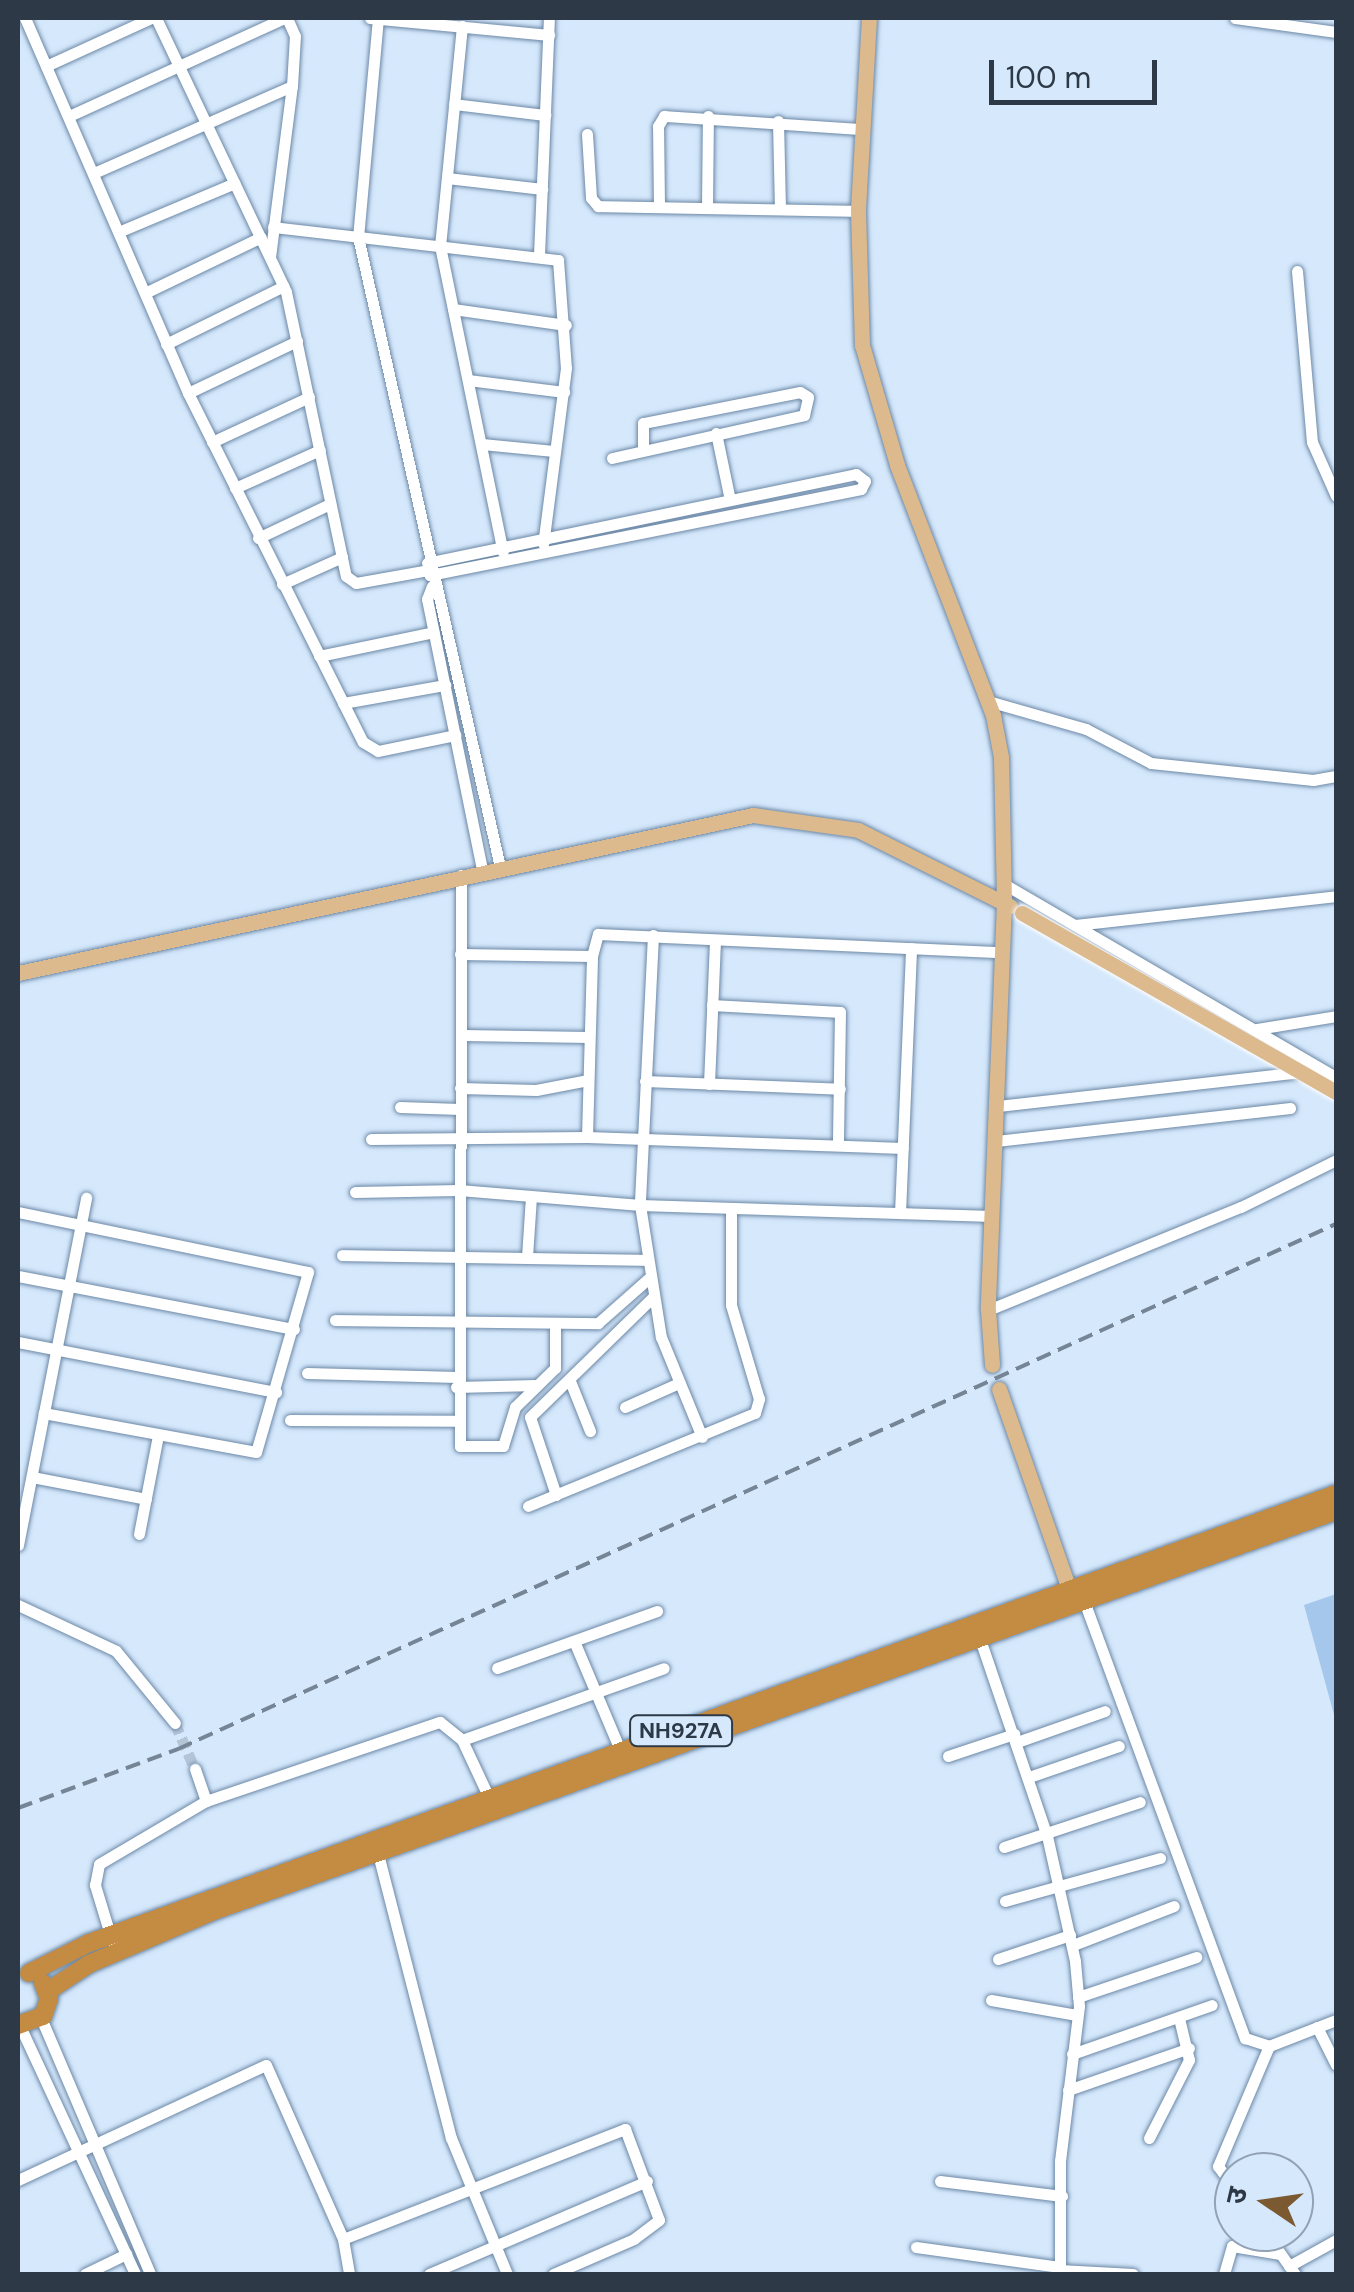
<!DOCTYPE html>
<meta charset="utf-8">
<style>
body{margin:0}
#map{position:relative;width:1354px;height:2292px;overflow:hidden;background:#d5e8fc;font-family:"DM Sans","Noto Sans Devanagari",sans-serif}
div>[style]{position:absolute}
.water>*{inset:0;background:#a5c7ec}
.minor-tunnel>*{height:11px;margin-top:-5.5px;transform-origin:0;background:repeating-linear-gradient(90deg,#b4c5d8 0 11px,transparent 0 16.5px)}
.roads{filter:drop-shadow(0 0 2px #6c88a6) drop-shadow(0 0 2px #6c88a6)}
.minor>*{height:11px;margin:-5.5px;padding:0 5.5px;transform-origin:5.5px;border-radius:5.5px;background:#fff}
.major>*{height:15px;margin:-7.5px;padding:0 7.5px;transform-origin:7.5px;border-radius:7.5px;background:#dcba8e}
.highway>*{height:18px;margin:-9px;padding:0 9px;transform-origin:9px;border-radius:9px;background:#c48c42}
.rail>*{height:4px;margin-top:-2px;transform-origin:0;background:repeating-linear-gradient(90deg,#768595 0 15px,transparent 0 23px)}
.bridges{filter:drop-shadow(0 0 2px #fff) drop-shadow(0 0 2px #fff)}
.major-bridge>*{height:15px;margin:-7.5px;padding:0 7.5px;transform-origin:7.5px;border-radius:7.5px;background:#dcba8e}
span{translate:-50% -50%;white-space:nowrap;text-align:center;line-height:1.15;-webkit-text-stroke:10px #d5e8fc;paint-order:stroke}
.shield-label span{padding:2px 8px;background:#d5e8fc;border:2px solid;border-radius:8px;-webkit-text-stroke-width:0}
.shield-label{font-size:22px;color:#2e3947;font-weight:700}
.frame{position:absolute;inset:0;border:20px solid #2e3947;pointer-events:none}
.north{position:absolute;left:1214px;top:2152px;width:100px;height:100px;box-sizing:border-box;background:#d5e8fc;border:2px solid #92a2b4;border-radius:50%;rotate:283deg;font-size:28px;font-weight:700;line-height:40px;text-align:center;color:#2e3947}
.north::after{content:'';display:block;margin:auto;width:35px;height:45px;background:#7b5a31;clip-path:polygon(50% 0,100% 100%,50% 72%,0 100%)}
.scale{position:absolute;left:989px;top:60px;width:168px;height:45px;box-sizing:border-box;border:5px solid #2e3947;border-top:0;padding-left:12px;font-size:30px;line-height:35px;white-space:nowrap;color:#2e3947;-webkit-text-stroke:8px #d5e8fc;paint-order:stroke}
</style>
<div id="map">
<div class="water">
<i style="clip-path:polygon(1336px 1594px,1336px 1722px,1304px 1605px)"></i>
</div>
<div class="minor-tunnel">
<i style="left:175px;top:1723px;width:50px;rotate:66.5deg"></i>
</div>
<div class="roads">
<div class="minor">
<i style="left:25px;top:18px;width:409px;rotate:66.5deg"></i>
<i style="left:188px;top:393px;width:390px;rotate:63.4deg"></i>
<i style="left:363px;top:742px;width:17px;rotate:31deg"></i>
<i style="left:378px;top:751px;width:79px;rotate:-11.7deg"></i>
<i style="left:156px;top:18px;width:303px;rotate:64.6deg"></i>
<i style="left:286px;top:292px;width:290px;rotate:78.1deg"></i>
<i style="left:346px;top:576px;width:12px;rotate:35deg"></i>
<i style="left:356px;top:583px;width:73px;rotate:-10.2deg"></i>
<i style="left:370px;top:18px;width:180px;rotate:5.4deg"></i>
<i style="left:378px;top:18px;width:220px;rotate:95.2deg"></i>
<i style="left:358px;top:237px;width:646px;rotate:77.3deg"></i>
<i style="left:1235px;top:18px;width:102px;rotate:7.9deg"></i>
<i style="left:462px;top:26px;width:221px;rotate:95.7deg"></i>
<i style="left:440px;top:246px;width:312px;rotate:78.4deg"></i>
<i style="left:46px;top:66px;width:115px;rotate:-24.6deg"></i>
<i style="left:454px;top:104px;width:92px;rotate:6.9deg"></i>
<i style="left:69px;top:116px;width:236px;rotate:-24.5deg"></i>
<i style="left:778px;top:121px;width:88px;rotate:88.7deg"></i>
<i style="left:587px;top:134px;width:64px;rotate:86.4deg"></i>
<i style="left:591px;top:198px;width:11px;rotate:49deg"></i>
<i style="left:598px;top:206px;width:260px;rotate:1.1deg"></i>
<i style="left:96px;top:172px;width:214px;rotate:-23.7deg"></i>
<i style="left:447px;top:178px;width:96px;rotate:6.6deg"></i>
<i style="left:659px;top:205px;width:79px;rotate:-90.7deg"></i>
<i style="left:658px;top:126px;width:12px;rotate:-59deg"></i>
<i style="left:664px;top:116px;width:198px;rotate:3.8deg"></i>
<i style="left:707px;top:207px;width:91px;rotate:-89.4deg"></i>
<i style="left:273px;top:227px;width:287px;rotate:6.6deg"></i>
<i style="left:558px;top:260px;width:108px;rotate:85.8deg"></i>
<i style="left:566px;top:368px;width:177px;rotate:97.4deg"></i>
<i style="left:123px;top:230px;width:121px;rotate:-22.8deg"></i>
<i style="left:539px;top:255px;width:237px;rotate:-87.6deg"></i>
<i style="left:270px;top:257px;width:172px;rotate:-82.7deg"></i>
<i style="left:292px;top:86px;width:50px;rotate:-86.6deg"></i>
<i style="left:295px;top:36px;width:20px;rotate:-114deg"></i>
<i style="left:1297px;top:271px;width:172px;rotate:85deg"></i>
<i style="left:1312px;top:442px;width:59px;rotate:66deg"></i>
<i style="left:149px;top:291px;width:124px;rotate:-25.7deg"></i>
<i style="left:453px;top:309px;width:114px;rotate:8.1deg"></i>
<i style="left:166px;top:344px;width:131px;rotate:-26.2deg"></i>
<i style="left:468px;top:380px;width:97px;rotate:7.1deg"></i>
<i style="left:188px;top:393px;width:121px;rotate:-25.5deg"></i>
<i style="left:716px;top:433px;width:68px;rotate:78.2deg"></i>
<i style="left:212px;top:442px;width:107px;rotate:-24.9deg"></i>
<i style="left:482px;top:444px;width:72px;rotate:5.6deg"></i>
<i style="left:612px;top:458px;width:197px;rotate:-12.6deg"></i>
<i style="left:804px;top:415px;width:18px;rotate:-77deg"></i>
<i style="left:808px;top:397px;width:9px;rotate:-148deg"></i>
<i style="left:800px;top:392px;width:160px;rotate:168.8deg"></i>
<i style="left:643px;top:423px;width:26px;rotate:90deg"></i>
<i style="left:235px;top:488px;width:93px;rotate:-24.1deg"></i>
<i style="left:258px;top:538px;width:80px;rotate:-25.3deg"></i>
<i style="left:427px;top:563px;width:438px;rotate:-11.7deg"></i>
<i style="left:856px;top:474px;width:11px;rotate:38deg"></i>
<i style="left:865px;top:481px;width:9px;rotate:117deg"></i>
<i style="left:861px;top:489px;width:440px;rotate:168.7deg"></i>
<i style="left:282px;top:584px;width:66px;rotate:-24.2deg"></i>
<i style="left:432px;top:586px;width:14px;rotate:111deg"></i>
<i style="left:427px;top:599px;width:277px;rotate:78.5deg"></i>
<i style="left:319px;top:656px;width:117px;rotate:-11.8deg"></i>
<i style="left:988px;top:701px;width:102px;rotate:15.9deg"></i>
<i style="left:1086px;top:729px;width:73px;rotate:27.6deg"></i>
<i style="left:1151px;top:763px;width:163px;rotate:6deg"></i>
<i style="left:1313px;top:780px;width:23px;rotate:-10deg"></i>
<i style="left:343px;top:703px;width:104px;rotate:-10deg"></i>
<i style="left:461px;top:875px;width:571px;rotate:90.1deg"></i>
<i style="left:460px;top:1446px;width:43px"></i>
<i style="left:503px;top:1446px;width:41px;rotate:-72.9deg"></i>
<i style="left:515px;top:1407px;width:56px;rotate:-44.3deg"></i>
<i style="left:555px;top:1368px;width:44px;rotate:-90deg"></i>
<i style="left:1004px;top:884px;width:384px;rotate:30.2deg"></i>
<i style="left:1075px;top:925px;width:263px;rotate:-6.3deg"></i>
<i style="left:653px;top:935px;width:270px;rotate:92.8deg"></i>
<i style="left:640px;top:1205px;width:134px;rotate:81deg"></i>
<i style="left:661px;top:1337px;width:108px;rotate:67.7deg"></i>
<i style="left:460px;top:954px;width:132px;rotate:0.9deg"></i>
<i style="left:712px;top:1005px;width:128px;rotate:3.1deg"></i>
<i style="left:840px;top:1012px;width:133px;rotate:90.9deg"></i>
<i style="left:1257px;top:1029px;width:80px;rotate:-9.3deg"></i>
<i style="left:462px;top:1035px;width:127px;rotate:0.9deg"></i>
<i style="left:645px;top:1081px;width:195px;rotate:2.3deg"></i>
<i style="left:709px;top:1084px;width:144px;rotate:-87.6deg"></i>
<i style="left:460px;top:1088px;width:76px;rotate:1.5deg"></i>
<i style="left:536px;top:1090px;width:53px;rotate:-10.9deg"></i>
<i style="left:998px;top:1106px;width:307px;rotate:-6.4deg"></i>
<i style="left:400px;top:1107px;width:60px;rotate:1.9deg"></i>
<i style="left:587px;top:1137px;width:181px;rotate:-88.4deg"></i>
<i style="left:592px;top:956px;width:23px;rotate:-75deg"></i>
<i style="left:598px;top:934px;width:403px;rotate:2.6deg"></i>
<i style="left:371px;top:1139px;width:216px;rotate:-0.5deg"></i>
<i style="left:587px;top:1137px;width:316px;rotate:2deg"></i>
<i style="left:996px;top:1141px;width:296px;rotate:-6.4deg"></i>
<i style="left:355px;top:1192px;width:104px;rotate:-1.1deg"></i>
<i style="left:459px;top:1190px;width:182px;rotate:4.7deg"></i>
<i style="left:640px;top:1205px;width:352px;rotate:1.8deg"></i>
<i style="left:18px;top:1212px;width:296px;rotate:11.7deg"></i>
<i style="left:308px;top:1272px;width:187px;rotate:106.1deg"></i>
<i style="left:256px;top:1452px;width:216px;rotate:-169.6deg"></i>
<i style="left:900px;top:1213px;width:265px;rotate:-87.6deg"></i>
<i style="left:342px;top:1255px;width:306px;rotate:0.9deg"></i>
<i style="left:527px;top:1257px;width:60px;rotate:-86.2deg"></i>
<i style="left:18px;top:1276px;width:281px;rotate:10.9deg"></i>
<i style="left:988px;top:1310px;width:273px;rotate:-22.2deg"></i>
<i style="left:1241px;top:1207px;width:106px;rotate:-26.3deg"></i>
<i style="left:335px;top:1320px;width:263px;rotate:0.7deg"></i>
<i style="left:598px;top:1323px;width:69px;rotate:-41.5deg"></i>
<i style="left:18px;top:1342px;width:263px;rotate:11deg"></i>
<i style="left:307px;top:1373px;width:150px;rotate:1.5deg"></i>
<i style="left:570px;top:1381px;width:54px;rotate:68.2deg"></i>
<i style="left:456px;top:1387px;width:80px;rotate:-1.4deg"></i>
<i style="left:625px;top:1407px;width:59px;rotate:-24deg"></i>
<i style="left:290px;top:1420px;width:167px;rotate:0.3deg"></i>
<i style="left:32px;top:1477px;width:116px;rotate:10.9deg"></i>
<i style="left:556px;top:1495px;width:82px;rotate:-108.4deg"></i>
<i style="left:530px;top:1417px;width:172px;rotate:-44.3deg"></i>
<i style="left:528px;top:1506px;width:245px;rotate:-22.3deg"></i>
<i style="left:755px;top:1413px;width:15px;rotate:-74deg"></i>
<i style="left:759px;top:1399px;width:98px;rotate:-106.6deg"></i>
<i style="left:731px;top:1305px;width:97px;rotate:-90deg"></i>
<i style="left:139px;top:1534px;width:101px;rotate:-79.1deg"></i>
<i style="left:18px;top:1545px;width:354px;rotate:-78.9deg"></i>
<i style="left:1084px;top:1601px;width:466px;rotate:69.8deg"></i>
<i style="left:1245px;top:2038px;width:25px;rotate:18deg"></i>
<i style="left:1269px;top:2046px;width:72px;rotate:-21.2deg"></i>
<i style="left:18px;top:1605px;width:108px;rotate:25.1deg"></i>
<i style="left:116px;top:1651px;width:93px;rotate:50.7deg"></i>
<i style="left:574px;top:1641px;width:121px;rotate:67.1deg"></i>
<i style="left:497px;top:1668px;width:170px;rotate:-19.6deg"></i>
<i style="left:462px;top:1740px;width:214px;rotate:-19.6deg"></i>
<i style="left:1017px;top:1742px;width:93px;rotate:-19.4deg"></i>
<i style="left:948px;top:1756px;width:70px;rotate:-18.4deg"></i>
<i style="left:195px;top:1769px;width:34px;rotate:71deg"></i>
<i style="left:1029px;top:1777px;width:95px;rotate:-19deg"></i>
<i style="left:1004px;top:1847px;width:143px;rotate:-18.3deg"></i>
<i style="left:378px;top:1854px;width:293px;rotate:75.6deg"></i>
<i style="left:451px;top:2138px;width:147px;rotate:67.6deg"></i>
<i style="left:1005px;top:1901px;width:161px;rotate:-15.5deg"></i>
<i style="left:112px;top:1941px;width:59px;rotate:-106.9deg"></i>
<i style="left:95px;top:1885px;width:21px;rotate:-79deg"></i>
<i style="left:99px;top:1864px;width:124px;rotate:-30.5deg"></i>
<i style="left:206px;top:1801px;width:247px;rotate:-18.7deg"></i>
<i style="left:440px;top:1722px;width:28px;rotate:39deg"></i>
<i style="left:462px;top:1740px;width:71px;rotate:64.9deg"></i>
<i style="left:1073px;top:1945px;width:108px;rotate:-21.1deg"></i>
<i style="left:998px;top:1959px;width:76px;rotate:-18.4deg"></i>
<i style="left:1078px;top:1997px;width:125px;rotate:-18.7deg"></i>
<i style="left:991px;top:2000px;width:87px;rotate:9.9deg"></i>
<i style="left:41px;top:2018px;width:278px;rotate:66.9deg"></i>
<i style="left:20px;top:2026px;width:273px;rotate:65.1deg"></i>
<i style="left:1317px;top:2027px;width:42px;rotate:63.4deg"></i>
<i style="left:1072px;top:2054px;width:148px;rotate:-19.3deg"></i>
<i style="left:1068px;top:2090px;width:128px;rotate:-19.1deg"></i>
<i style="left:1149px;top:2138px;width:88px;rotate:-62.9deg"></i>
<i style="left:1189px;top:2060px;width:43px;rotate:-103.4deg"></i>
<i style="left:18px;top:2180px;width:273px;rotate:-24.9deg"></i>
<i style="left:266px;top:2065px;width:190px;rotate:66.1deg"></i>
<i style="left:343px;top:2239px;width:36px;rotate:80deg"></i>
<i style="left:940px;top:2181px;width:123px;rotate:7deg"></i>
<i style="left:1234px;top:2188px;width:27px;rotate:-126deg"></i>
<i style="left:1218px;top:2166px;width:130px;rotate:-67deg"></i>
<i style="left:1265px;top:2232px;width:52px;rotate:54.5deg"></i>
<i style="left:343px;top:2239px;width:303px;rotate:-21.3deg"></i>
<i style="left:625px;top:2129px;width:97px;rotate:69.5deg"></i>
<i style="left:659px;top:2220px;width:31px;rotate:143deg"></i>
<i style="left:634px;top:2239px;width:88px;rotate:156.6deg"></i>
<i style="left:916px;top:2247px;width:145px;rotate:7.9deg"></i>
<i style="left:1060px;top:2267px;width:106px;rotate:-90deg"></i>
<i style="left:1060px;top:2161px;width:156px;rotate:-83deg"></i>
<i style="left:1079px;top:2006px;width:45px;rotate:-95.1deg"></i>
<i style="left:1075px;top:1961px;width:128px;rotate:-102.6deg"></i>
<i style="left:1047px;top:1836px;width:208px;rotate:-108.8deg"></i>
<i style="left:1289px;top:2266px;width:54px;rotate:-29deg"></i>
<i style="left:1059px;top:2270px;width:74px;rotate:3.1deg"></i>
<i style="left:85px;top:2274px;width:46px;rotate:-26deg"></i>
<i style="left:429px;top:2274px;width:237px;rotate:-23.1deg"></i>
<i style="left:1224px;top:2274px;width:29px;rotate:-74deg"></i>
<i style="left:1232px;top:2246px;width:49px;rotate:9.5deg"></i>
</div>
<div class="major">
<i style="left:869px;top:18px;width:193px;rotate:93.3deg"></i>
<i style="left:858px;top:211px;width:134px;rotate:88.3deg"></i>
<i style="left:862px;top:345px;width:125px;rotate:73.7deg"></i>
<i style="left:897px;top:465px;width:268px;rotate:69deg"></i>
<i style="left:993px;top:715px;width:43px;rotate:79.2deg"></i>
<i style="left:1001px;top:757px;width:146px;rotate:88.8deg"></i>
<i style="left:1004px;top:903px;width:407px;rotate:92.3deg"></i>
<i style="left:988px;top:1310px;width:55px;rotate:85.8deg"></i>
<i style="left:18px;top:973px;width:752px;rotate:-12.13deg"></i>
<i style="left:753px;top:815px;width:106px;rotate:8.1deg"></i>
<i style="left:858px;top:830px;width:170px;rotate:26.6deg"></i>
<i style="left:999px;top:1389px;width:215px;rotate:70.7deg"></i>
</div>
<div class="highway">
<i style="left:29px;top:1973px;width:67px;rotate:-26.6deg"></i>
<i style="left:89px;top:1943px;width:1325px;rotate:-19.8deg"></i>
<i style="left:48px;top:1991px;width:49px;rotate:-33.4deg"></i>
<i style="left:89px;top:1964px;width:138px;rotate:-23deg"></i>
<i style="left:216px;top:1910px;width:1189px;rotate:-19.61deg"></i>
<i style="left:18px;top:2025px;width:27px;rotate:-20deg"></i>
<i style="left:43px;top:2016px;width:18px;rotate:-71deg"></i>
<i style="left:49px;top:1999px;width:17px;rotate:-111deg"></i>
</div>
</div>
<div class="rail">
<i style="left:18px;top:1808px;width:171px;rotate:-20.2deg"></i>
<i style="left:178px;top:1749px;width:1271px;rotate:-24.39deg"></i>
</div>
<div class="bridges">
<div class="major-bridge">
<i style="left:1022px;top:913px;width:361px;rotate:29.7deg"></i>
</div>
</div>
<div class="shield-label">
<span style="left:681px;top:1731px">NH927A</span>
</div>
<div class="frame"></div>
<div class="north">उ</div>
<div class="scale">100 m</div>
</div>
